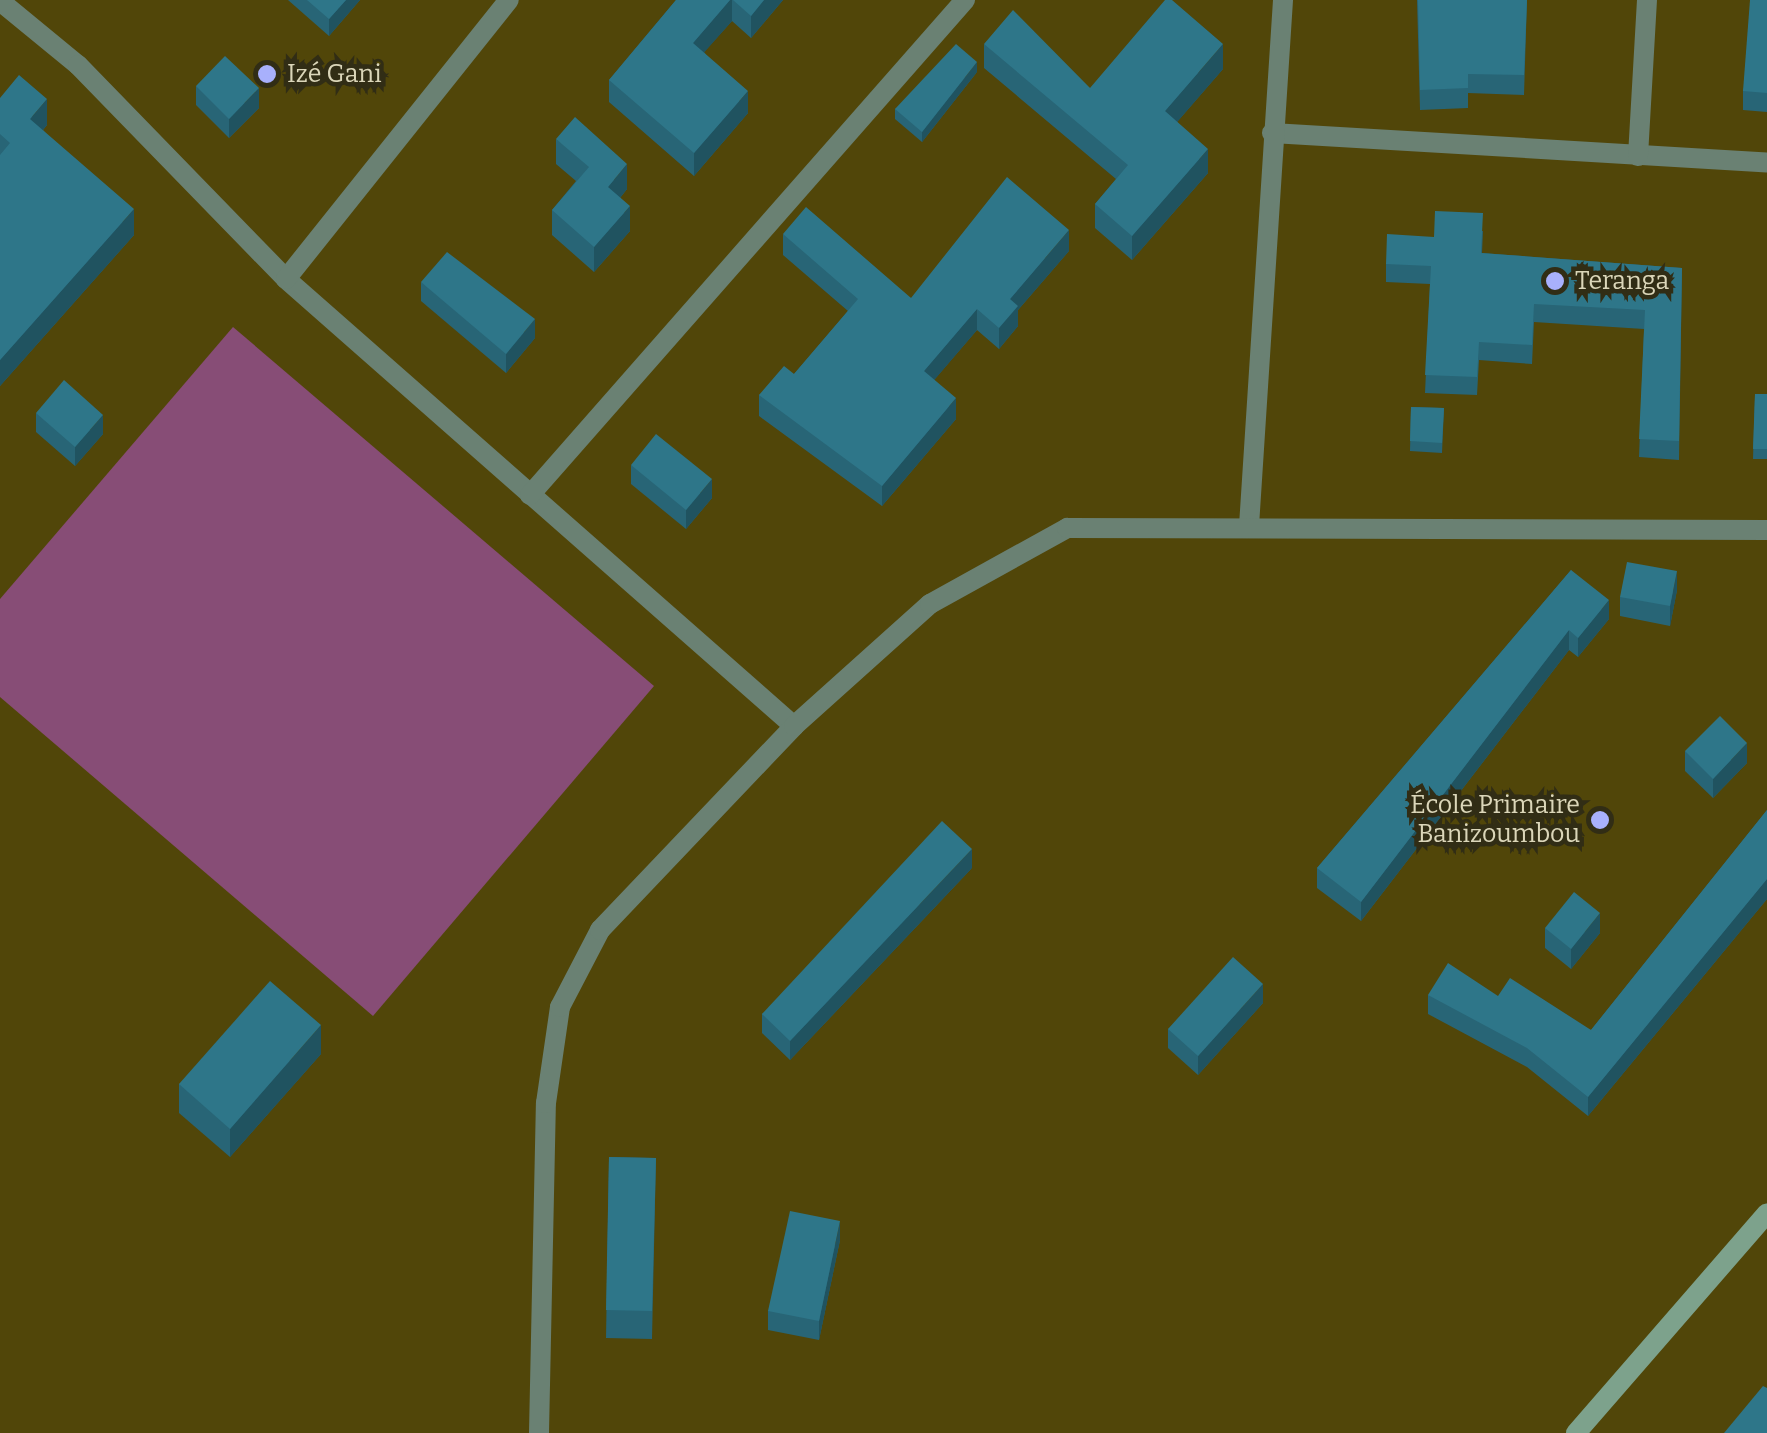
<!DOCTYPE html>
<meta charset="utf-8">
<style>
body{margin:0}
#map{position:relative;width:1767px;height:1433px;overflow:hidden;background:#514609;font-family:Bitter,serif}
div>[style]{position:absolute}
.green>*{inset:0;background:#874d76}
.street>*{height:20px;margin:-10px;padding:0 10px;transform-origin:10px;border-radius:10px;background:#6a8173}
.secondary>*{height:20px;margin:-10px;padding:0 10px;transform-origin:10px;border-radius:10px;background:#7da28c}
.wall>*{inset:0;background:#286576}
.shaded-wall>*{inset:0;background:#205360}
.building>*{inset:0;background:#2e7689}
.dots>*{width:28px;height:28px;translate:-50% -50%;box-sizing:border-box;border:5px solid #312d15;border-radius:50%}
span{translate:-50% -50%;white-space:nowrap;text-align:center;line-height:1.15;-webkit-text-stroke:9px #312d15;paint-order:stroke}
.poi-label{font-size:25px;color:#dbd6b9}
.left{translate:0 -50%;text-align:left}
.right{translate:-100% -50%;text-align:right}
</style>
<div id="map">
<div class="green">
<i style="clip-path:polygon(233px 327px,654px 686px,373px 1016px,0 697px,0 599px)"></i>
</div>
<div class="street">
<i style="left:0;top:1px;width:101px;rotate:39.4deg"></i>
<i style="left:78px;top:65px;width:298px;rotate:45.8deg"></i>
<i style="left:286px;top:279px;width:677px;rotate:41.35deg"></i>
<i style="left:1272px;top:133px;width:496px;rotate:3.4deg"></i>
<i style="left:1638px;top:156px;width:156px;rotate:-86.7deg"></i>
<i style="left:286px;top:279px;width:357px;rotate:-51.4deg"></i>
<i style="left:530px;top:495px;width:659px;rotate:-48.69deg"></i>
<i style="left:1249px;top:526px;width:527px;rotate:-86.3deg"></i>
<i style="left:539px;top:1433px;width:330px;rotate:-88.8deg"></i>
<i style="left:546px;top:1103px;width:97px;rotate:-81.7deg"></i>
<i style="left:560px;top:1007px;width:87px;rotate:-62.5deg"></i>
<i style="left:600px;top:930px;width:282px;rotate:-46.4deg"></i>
<i style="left:794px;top:726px;width:183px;rotate:-41.9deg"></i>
<i style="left:930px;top:604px;width:157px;rotate:-29deg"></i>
<i style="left:1067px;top:528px;width:700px;rotate:0.16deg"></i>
</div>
<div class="secondary">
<i style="left:1576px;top:1433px;width:291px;rotate:-49deg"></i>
</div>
<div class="wall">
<i style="clip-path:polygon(288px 0,360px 0,329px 36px)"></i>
<i style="clip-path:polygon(676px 0,783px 0,751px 38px,732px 21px,704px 52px,748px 113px,694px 176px,609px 102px,609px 80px)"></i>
<i style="clip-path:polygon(1417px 0,1527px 0,1524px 95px,1468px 93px,1468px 108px,1420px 110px)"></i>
<i style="clip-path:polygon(1767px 0,1767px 112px,1743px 110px,1743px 91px)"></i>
<i style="clip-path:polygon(984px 44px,1090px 88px,1223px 69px,1177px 122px,1208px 173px,1132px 260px,1095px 228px,1095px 204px,1116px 179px,984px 68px)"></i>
<i style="clip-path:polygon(977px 72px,922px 142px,895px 119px,895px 109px)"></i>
<i style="clip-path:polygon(196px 86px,259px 108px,229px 138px,196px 105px)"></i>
<i style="clip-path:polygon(0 98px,47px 125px,43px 130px,134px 235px,0 386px)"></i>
<i style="clip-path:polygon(556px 139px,627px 189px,620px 198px,630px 231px,594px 272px,552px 235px,552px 210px,576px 181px,556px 164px)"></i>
<i style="clip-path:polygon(1483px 231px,1482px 253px,1682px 268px,1679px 460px,1639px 457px,1644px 329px,1534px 322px,1532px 364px,1479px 360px,1477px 395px,1425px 393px,1430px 284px,1386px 282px,1386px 264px,1434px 237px)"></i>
<i style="clip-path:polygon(783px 234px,911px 298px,1069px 251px,1018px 310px,1018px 326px,999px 349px,977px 330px,934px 380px,956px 419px,882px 506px,759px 416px,759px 395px,794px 374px,848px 311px,783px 255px)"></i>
<i style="clip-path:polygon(421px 282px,535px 338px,506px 373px,421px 301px)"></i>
<i style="clip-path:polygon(1755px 394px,1767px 394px,1767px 459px,1753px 459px)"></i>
<i style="clip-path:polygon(1411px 407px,1444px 408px,1442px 453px,1410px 451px)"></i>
<i style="clip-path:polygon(36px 413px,103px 434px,75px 466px,36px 432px)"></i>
<i style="clip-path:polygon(631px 465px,712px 498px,686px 529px,631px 484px)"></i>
<i style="clip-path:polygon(1571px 570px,1609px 619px,1578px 657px,1569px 650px,1361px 921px,1317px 888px,1317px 868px)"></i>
<i style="clip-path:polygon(1677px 590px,1670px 626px,1620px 616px,1620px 597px)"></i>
<i style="clip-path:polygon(1685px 751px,1747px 763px,1713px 798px,1685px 771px)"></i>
<i style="clip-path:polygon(1767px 810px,1767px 899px,1588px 1116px,1527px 1067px,1428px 1014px,1428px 995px,1498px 996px,1591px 1030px)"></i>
<i style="clip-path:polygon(972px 868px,790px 1060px,762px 1033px,762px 1014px)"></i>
<i style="clip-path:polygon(1545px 928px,1600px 933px,1571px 969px,1545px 948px)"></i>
<i style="clip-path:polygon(1263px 1003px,1198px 1075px,1168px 1048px,1168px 1029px)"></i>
<i style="clip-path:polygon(321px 1054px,230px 1157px,179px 1113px,179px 1084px)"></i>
<i style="clip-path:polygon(609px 1157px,656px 1158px,652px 1339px,606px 1338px)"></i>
<i style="clip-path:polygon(840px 1240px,819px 1340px,768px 1330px,768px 1311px)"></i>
</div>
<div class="shaded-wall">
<i style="clip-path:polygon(346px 0,360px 0,329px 36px,329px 19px)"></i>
<i style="clip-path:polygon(730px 0,732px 0,732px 21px,693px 65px,693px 43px)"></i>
<i style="clip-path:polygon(764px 0,783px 0,751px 38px,751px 16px)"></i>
<i style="clip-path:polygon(1223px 44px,1223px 69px,1165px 136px,1165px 111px)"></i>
<i style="clip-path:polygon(977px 62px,977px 72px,922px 142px,922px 132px)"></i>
<i style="clip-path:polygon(259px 88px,259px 108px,229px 138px,229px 119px)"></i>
<i style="clip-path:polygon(748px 91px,748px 113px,694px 176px,694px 153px)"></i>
<i style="clip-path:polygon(47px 99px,47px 125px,30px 145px,30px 119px)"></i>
<i style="clip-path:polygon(1208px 149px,1208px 173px,1132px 260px,1132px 236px)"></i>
<i style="clip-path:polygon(627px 164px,627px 189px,608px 213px,608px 187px)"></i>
<i style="clip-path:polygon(630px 206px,630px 231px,594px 272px,594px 247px)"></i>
<i style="clip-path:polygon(134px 209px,134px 235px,0 386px,0 360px)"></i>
<i style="clip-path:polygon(1069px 230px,1069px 251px,1018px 310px,1018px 326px,999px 349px,999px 328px,1010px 299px)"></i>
<i style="clip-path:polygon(977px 309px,977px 330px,924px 392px,924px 371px)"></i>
<i style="clip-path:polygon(535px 319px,535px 338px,506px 373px,506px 354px)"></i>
<i style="clip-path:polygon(956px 398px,956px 419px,882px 506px,882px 486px)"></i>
<i style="clip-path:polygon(103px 415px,103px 434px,75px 466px,75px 447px)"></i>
<i style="clip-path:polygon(712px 479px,712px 498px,686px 529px,686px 510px)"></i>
<i style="clip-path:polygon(1677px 571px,1677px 590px,1670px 626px,1670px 606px)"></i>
<i style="clip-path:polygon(1609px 600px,1609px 619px,1578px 657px,1578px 638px)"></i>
<i style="clip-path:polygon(1569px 630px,1569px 650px,1361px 921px,1361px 902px)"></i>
<i style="clip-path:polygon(1747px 743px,1747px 763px,1713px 798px,1713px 779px)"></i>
<i style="clip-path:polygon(972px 849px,972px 868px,790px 1060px,790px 1041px)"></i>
<i style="clip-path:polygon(1767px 879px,1767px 899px,1588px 1116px,1588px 1097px)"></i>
<i style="clip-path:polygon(1600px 913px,1600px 933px,1571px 969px,1571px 949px)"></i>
<i style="clip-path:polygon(1263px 984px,1263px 1003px,1198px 1075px,1198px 1056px)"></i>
<i style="clip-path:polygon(321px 1025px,321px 1054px,230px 1157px,230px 1129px)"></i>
<i style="clip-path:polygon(840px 1221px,840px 1240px,819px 1340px,819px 1321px)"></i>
</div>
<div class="building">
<i style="clip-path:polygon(307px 0,346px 0,329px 19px)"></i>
<i style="clip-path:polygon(676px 0,730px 0,693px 43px,748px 91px,694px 153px,609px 80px)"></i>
<i style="clip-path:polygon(733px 0,764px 0,751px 16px)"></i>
<i style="clip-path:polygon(1165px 0,1172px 0,1223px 44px,1165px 111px,1208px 149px,1132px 236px,1095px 204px,1128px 165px,984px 44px,1013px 10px,1090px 88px)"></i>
<i style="clip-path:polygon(1418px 0,1527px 0,1524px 75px,1468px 74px,1468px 88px,1420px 90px)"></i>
<i style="clip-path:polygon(1750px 0,1767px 0,1767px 93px,1743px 91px)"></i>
<i style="clip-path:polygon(956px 44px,977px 62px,922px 132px,895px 109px)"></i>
<i style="clip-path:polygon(225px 56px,259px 88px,229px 119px,196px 86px)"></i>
<i style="clip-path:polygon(19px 75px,47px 99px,30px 119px,134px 209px,0 360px,0 155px,10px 143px,0 134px,0 98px)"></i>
<i style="clip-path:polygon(575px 117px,627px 164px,608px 187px,630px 206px,594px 247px,552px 210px,589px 167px,556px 139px)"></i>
<i style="clip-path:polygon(1007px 177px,1069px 230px,1010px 299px,1018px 306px,999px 328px,977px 309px,924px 371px,956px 398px,882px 486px,759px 395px,784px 366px,794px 374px,858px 299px,783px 234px,806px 207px,911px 298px)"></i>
<i style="clip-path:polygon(1435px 211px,1483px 213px,1481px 253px,1682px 268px,1679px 441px,1639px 439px,1645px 310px,1534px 304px,1532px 345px,1479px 342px,1477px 377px,1425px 375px,1431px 266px,1386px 264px,1387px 234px,1434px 237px)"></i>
<i style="clip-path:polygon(447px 252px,535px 319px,506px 354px,421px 282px)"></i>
<i style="clip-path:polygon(64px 380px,103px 415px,75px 447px,36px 413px)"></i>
<i style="clip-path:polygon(1755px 394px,1767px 394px,1767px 449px,1753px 449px)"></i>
<i style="clip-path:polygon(1411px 407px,1444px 408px,1442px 443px,1410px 441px)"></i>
<i style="clip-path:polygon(656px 434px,712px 479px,686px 510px,631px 465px)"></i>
<i style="clip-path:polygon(1627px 562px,1677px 571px,1670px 606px,1620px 597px)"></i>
<i style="clip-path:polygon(1571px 570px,1609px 600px,1578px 638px,1569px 630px,1361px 902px,1317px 868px)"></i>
<i style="clip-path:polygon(1720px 716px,1747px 743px,1713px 779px,1685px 751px)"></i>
<i style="clip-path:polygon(1767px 810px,1767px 879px,1588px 1097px,1527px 1048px,1428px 995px,1448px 963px,1498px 996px,1510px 978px,1591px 1030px)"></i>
<i style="clip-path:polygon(942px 821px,972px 849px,790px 1041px,762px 1014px)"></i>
<i style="clip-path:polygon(1574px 892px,1600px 913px,1571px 949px,1545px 928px)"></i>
<i style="clip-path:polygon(1233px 957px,1263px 984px,1198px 1056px,1168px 1029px)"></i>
<i style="clip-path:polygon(270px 981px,321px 1025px,230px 1129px,179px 1084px)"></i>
<i style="clip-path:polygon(609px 1157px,656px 1158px,652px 1311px,606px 1310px)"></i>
<i style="clip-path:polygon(790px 1211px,840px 1221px,819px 1321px,768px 1311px)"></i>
<i style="clip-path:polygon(1763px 1386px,1767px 1388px,1767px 1433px,1724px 1433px)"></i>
</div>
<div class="dots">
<i style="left:267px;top:74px;background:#a8b0fc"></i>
<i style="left:1555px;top:281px;background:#a8b0fc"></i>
<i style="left:1600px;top:820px;background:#a8b0fc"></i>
</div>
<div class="poi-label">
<span class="left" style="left:287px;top:74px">Izé Gani</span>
<span class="left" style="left:1575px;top:281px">Teranga</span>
<span class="right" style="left:1580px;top:820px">École Primaire<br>Banizoumbou</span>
</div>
</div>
